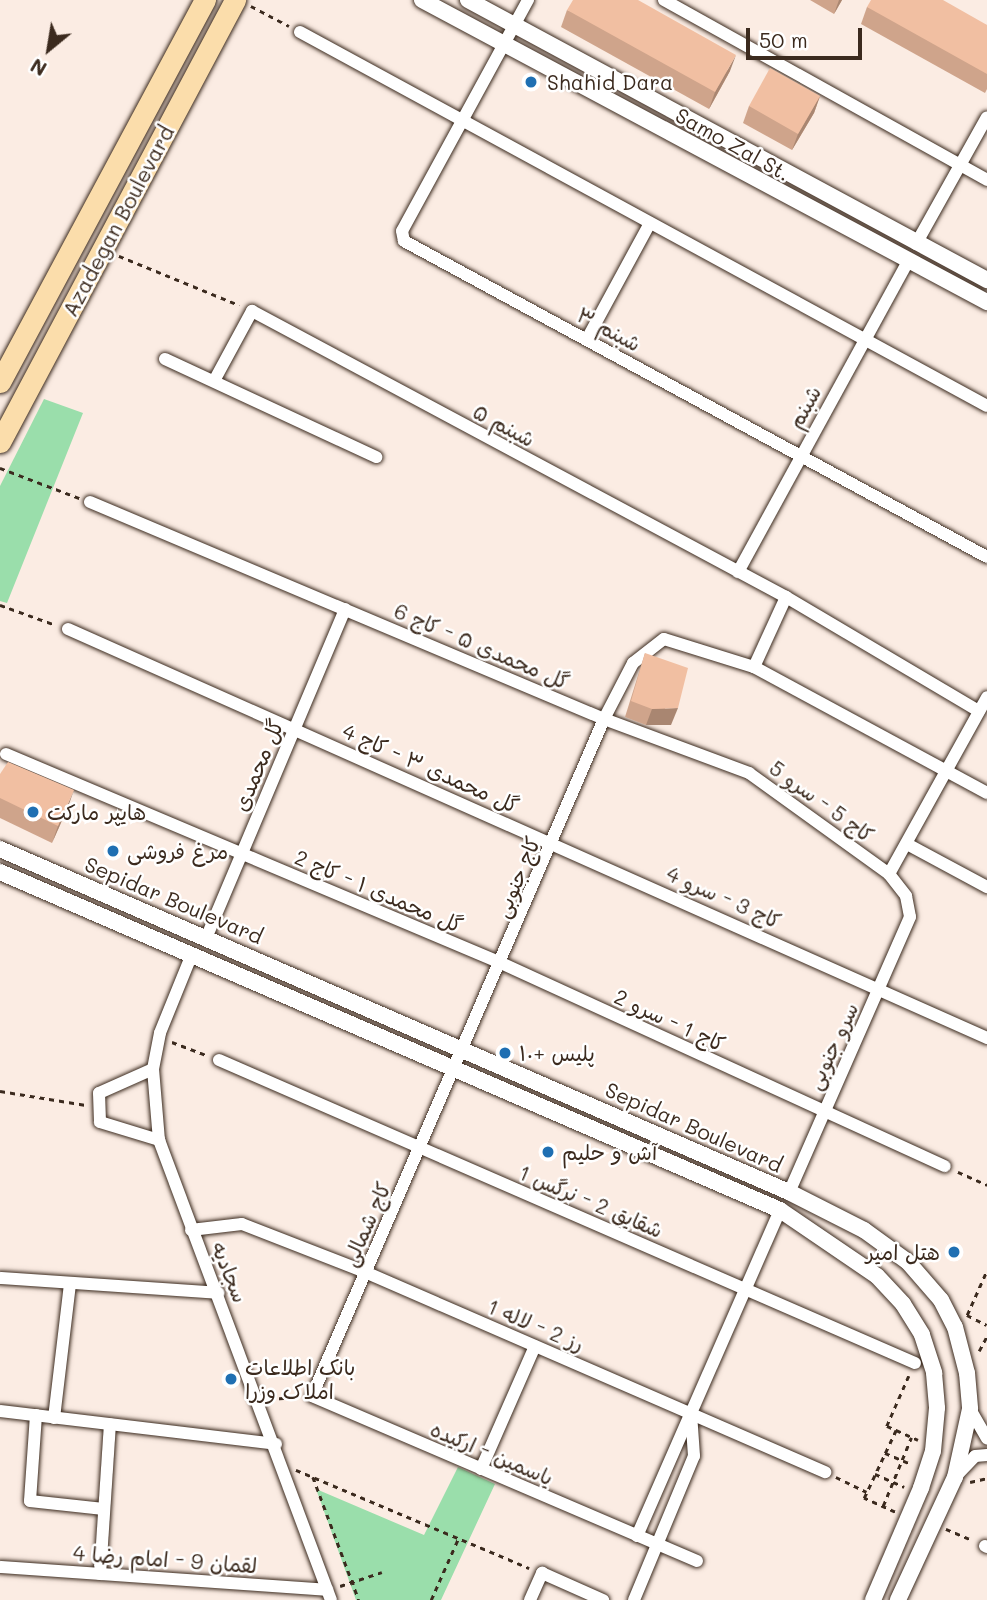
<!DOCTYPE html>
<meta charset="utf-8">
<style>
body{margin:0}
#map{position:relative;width:987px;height:1600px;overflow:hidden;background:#fbece3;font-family:Mali,"Playpen Sans Arabic",sans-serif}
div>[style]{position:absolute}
.green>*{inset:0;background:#9adeab}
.path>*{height:2.5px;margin-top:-1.25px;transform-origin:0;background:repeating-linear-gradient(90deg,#3b2a1e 0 5px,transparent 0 10px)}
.roads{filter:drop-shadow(0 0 2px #3b2a1e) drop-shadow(0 0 2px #3b2a1e)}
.minor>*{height:12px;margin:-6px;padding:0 6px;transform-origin:6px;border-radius:6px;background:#fff}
.tertiary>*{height:16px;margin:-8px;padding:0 8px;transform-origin:8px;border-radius:8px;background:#fff}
.primary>*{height:21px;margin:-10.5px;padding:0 10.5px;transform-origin:10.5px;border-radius:10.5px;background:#fbddab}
.wall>*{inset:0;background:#cfa48b}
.shaded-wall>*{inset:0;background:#a98671}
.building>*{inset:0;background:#f1bfa2}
.dots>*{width:19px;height:19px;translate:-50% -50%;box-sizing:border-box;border:4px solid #fff;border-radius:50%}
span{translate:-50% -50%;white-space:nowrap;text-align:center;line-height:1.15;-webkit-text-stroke:5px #fff;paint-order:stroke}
.poi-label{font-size:21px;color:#3b2a1e}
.left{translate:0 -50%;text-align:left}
.right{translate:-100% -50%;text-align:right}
.street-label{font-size:21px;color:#3b2a1e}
.north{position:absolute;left:14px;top:14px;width:70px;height:70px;-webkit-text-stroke:5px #fff;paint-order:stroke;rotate:210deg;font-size:19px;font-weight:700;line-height:28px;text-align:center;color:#3b2a1e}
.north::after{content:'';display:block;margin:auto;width:24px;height:32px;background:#3b2a1e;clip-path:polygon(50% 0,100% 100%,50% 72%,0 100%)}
.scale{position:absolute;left:746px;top:28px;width:116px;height:32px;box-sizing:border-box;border:4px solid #3b2a1e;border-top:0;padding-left:9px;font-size:21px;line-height:24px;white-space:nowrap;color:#3b2a1e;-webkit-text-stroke:5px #fff;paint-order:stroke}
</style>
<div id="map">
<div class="green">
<i style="clip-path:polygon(44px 399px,83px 413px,7px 603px,0 601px,0 486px)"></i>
<i style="clip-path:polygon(458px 1467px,495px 1484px,441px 1600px,356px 1600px,316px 1489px,424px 1535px)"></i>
</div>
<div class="path">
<i style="left:251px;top:6px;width:43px;rotate:27.8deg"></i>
<i style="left:119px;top:256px;width:130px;rotate:22.2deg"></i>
<i style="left:0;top:468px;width:85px;rotate:20.8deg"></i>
<i style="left:0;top:605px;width:59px;rotate:19.7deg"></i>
<i style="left:172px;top:1042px;width:39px;rotate:21deg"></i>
<i style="left:0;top:1091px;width:87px;rotate:9.2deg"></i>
<i style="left:958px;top:1172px;width:32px;rotate:24deg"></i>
<i style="left:967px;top:1315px;width:49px;rotate:-66deg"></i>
<i style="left:967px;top:1315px;width:22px;rotate:27deg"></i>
<i style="left:979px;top:1351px;width:17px;rotate:-62deg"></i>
<i style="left:909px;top:1376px;width:55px;rotate:113.7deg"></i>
<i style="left:887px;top:1426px;width:34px;rotate:24deg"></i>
<i style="left:269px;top:1399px;width:29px;rotate:-4deg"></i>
<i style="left:885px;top:1453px;width:28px;rotate:23deg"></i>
<i style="left:296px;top:1470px;width:253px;rotate:22.8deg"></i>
<i style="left:875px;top:1474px;width:32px;rotate:24deg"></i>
<i style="left:313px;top:1477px;width:131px;rotate:69.5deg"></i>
<i style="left:836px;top:1477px;width:34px;rotate:26deg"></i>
<i style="left:970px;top:1482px;width:17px;rotate:-13deg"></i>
<i style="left:883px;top:1506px;width:74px;rotate:-67.6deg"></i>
<i style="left:895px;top:1512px;width:34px;rotate:-156deg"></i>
<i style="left:864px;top:1498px;width:75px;rotate:-64.8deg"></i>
<i style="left:946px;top:1529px;width:28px;rotate:23deg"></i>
<i style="left:340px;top:1586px;width:44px;rotate:-18.4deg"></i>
<i style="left:431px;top:1600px;width:67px;rotate:-66.1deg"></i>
</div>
<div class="roads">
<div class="minor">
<i style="left:528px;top:0;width:263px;rotate:118.6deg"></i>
<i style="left:402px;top:231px;width:10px;rotate:79deg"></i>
<i style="left:404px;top:241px;width:663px;rotate:28.46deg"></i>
<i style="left:664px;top:0;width:370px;rotate:29.1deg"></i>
<i style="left:300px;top:32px;width:782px;rotate:28.56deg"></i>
<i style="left:916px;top:244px;width:145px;rotate:-60.8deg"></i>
<i style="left:587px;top:339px;width:132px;rotate:-61.5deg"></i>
<i style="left:165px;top:359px;width:233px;rotate:24.9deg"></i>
<i style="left:214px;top:381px;width:80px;rotate:-61.5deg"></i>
<i style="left:252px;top:311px;width:606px;rotate:28.17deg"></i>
<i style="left:786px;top:597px;width:224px;rotate:30.6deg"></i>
<i style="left:90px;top:502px;width:558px;rotate:22.89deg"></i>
<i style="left:604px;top:719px;width:155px;rotate:20.4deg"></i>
<i style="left:749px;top:773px;width:173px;rotate:35.8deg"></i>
<i style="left:889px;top:874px;width:28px;rotate:52deg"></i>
<i style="left:906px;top:896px;width:21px;rotate:79deg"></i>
<i style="left:910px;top:917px;width:300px;rotate:113.7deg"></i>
<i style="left:738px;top:572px;width:352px;rotate:-61.3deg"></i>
<i style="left:68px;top:629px;width:1006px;rotate:23.99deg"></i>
<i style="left:754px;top:667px;width:77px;rotate:-65.4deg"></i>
<i style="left:6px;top:754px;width:537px;rotate:22.89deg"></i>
<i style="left:501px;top:963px;width:488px;rotate:24.6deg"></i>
<i style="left:907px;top:844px;width:91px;rotate:28.3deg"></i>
<i style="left:889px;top:874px;width:202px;rotate:-61deg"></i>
<i style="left:207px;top:936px;width:355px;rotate:-67.1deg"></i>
<i style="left:192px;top:954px;width:85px;rotate:112.1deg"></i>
<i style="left:160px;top:1033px;width:37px;rotate:101deg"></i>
<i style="left:153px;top:1069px;width:71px;rotate:85.2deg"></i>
<i style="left:159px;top:1140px;width:491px;rotate:69.5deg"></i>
<i style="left:219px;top:1060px;width:759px;rotate:23.53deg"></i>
<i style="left:153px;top:1069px;width:59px;rotate:156deg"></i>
<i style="left:99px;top:1093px;width:29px;rotate:88deg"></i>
<i style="left:100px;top:1122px;width:62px;rotate:17deg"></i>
<i style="left:191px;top:1230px;width:51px;rotate:-6.7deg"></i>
<i style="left:242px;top:1224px;width:132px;rotate:21.3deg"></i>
<i style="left:365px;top:1272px;width:502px;rotate:23.5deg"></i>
<i style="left:0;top:1278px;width:219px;rotate:3.9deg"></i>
<i style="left:970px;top:1409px;width:34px;rotate:60deg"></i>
<i style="left:0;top:1411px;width:278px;rotate:6.8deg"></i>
<i style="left:36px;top:1415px;width:86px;rotate:94deg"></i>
<i style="left:30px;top:1501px;width:74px;rotate:6.2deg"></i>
<i style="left:54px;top:1418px;width:136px;rotate:-83.2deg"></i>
<i style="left:481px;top:1469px;width:134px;rotate:-66.3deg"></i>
<i style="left:955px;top:1477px;width:29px;rotate:-46deg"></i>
<i style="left:975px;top:1456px;width:12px;rotate:-5deg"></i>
<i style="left:637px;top:1536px;width:130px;rotate:-66.4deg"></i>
<i style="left:985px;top:1546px;width:2px;rotate:27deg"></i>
<i style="left:697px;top:1561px;width:419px;rotate:-156.8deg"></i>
<i style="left:312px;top:1396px;width:737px;rotate:-66.67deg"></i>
<i style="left:604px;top:719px;width:63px;rotate:-62.6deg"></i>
<i style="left:633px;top:663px;width:39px;rotate:-38deg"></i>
<i style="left:664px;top:639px;width:94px;rotate:17.3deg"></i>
<i style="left:754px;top:667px;width:265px;rotate:28.4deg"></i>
<i style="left:0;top:1567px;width:328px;rotate:4deg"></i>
<i style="left:100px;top:1574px;width:150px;rotate:-86.2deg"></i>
<i style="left:530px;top:1600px;width:30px;rotate:-66deg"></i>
<i style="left:542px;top:1573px;width:67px;rotate:23.9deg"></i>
<i style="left:634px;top:1600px;width:156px;rotate:-67.4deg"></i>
<i style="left:694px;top:1456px;width:43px;rotate:-94deg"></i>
<i style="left:691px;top:1413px;width:222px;rotate:-66.3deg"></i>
</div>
<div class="tertiary">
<i style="left:422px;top:0;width:641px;rotate:28.13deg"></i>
<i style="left:468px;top:0;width:590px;rotate:28.35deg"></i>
<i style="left:0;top:849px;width:860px;rotate:23.5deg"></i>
<i style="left:789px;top:1192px;width:84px;rotate:26.9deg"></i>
<i style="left:864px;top:1230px;width:54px;rotate:36deg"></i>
<i style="left:908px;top:1262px;width:50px;rotate:49deg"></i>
<i style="left:941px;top:1300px;width:30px;rotate:63deg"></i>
<i style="left:955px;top:1327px;width:48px;rotate:75.4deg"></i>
<i style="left:967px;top:1373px;width:36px;rotate:85deg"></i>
<i style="left:970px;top:1409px;width:70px;rotate:102.4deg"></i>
<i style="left:955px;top:1477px;width:136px;rotate:114.9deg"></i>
<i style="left:0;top:872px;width:850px;rotate:23.43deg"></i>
<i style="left:780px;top:1210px;width:117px;rotate:34.2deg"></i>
<i style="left:877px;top:1276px;width:38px;rotate:47deg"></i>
<i style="left:903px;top:1304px;width:36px;rotate:58deg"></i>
<i style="left:922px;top:1335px;width:40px;rotate:72deg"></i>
<i style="left:934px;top:1373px;width:35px;rotate:85deg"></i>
<i style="left:937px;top:1408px;width:43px;rotate:95.3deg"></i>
<i style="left:933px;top:1451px;width:39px;rotate:108deg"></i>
<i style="left:921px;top:1488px;width:122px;rotate:113.2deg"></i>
</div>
<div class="primary">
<i style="left:0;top:382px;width:434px;rotate:-61.8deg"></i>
<i style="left:0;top:442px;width:501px;rotate:-62deg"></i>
</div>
</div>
<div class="wall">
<i style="clip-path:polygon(810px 0,842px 0,834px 14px)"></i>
<i style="clip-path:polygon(867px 7px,987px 25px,987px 89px,985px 93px,861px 24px)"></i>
<i style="clip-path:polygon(567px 10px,730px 71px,709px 109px,561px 27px)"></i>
<i style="clip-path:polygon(820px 96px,814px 113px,792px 150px,743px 123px,749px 106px)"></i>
<i style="clip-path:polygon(645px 653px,671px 725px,646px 725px,625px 717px)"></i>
<i style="clip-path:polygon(0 774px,68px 807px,52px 843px,0 818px)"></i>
</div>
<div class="shaded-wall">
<i style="clip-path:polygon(839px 0,842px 0,834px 14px)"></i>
<i style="clip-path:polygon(736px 55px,730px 71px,709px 109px,715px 92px)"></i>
<i style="clip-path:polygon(820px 96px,814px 113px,792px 150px,798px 134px)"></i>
<i style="clip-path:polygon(678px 708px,671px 725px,646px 725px,652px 709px)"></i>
<i style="clip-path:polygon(74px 790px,68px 807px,52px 843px,58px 826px)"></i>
</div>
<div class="building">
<i style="clip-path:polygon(573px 0,638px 0,736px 55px,715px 92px,567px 10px)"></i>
<i style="clip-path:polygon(871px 0,943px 0,987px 25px,987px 74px,867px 7px)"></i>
<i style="clip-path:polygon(770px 68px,820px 96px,798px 134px,749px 106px)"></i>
<i style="clip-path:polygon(645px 653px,688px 668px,678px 708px,652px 709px,631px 701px)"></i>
<i style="clip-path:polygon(8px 762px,74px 790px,58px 826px,0 798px,0 774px)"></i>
</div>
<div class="dots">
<i style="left:531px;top:82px;background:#1f6fb2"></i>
<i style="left:33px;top:812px;background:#1f6fb2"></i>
<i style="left:113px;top:851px;background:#1f6fb2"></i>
<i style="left:505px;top:1053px;background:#1f6fb2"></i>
<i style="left:548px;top:1152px;background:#1f6fb2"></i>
<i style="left:954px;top:1252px;background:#1f6fb2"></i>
<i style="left:231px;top:1379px;background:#1f6fb2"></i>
</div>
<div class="poi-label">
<span class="left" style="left:547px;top:82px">Shahid Dara</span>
<span class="left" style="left:47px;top:812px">هایپر مارکت</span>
<span class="left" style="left:127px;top:851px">مرغ فروشی</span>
<span class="left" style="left:519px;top:1053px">پلیس +۱۰</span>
<span class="left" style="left:562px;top:1152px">آش و حلیم</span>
<span class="right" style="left:940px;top:1252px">هتل امیر</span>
<span class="left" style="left:245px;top:1379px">بانک اطلاعات<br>املاک وزرا</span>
</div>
<div class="street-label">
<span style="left:733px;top:144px;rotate:29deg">Samo Zal St.</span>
<span style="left:118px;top:221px;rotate:-62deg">Azadegan Boulevard</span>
<span style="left:609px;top:329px;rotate:28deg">شبنم ۳</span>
<span style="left:804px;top:407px;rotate:-61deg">شبنم</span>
<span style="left:504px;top:425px;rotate:28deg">شبنم ۵</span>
<span style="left:482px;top:646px;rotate:23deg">گل محمدی ۵ - کاج 6</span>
<span style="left:258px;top:765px;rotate:-67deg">گل محمدی</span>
<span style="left:431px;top:768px;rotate:24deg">گل محمدی ۳ - کاج 4</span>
<span style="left:822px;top:801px;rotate:36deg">کاج 5 - سرو 5</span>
<span style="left:517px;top:877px;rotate:-67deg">کاج جنوبی</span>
<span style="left:379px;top:891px;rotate:23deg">گل محمدی ۱ - کاج 2</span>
<span style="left:724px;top:897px;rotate:24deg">کاج 3 - سرو 4</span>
<span style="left:174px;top:900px;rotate:23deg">Sepidar Boulevard</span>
<span style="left:670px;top:1020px;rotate:25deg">کاج 1 - سرو 2</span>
<span style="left:832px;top:1046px;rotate:-65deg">سرو جنوبی</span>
<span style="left:694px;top:1127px;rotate:24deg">Sepidar Boulevard</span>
<span style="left:591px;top:1201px;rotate:23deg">شقایق 2 - نرگس 1</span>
<span style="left:366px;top:1224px;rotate:-66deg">کاج شمالی</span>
<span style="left:230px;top:1272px;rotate:68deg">سجادیه</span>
<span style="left:536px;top:1325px;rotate:23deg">رز 2 - لاله 1</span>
<span style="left:492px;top:1453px;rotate:23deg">یاسمین - ارکیده</span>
<span style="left:165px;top:1559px;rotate:4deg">لقمان 9 - امام رضا 4</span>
</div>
<div class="north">N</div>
<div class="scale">50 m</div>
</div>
